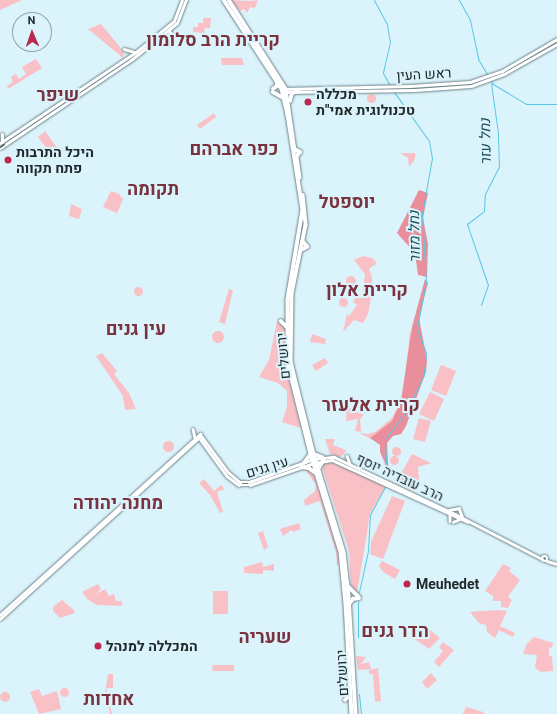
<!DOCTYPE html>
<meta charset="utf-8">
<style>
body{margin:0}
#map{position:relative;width:557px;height:714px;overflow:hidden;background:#dbf3fb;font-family:Roboto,Heebo,sans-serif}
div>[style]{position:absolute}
.green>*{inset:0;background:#f9c0c6}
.round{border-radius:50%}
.forest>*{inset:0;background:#e98f9b}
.stream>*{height:1px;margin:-0.5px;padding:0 0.5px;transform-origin:0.5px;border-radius:0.5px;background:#58c7e5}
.roads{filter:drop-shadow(0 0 1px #6d8389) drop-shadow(0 0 1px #6d8389)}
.secondary>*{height:2.5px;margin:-1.25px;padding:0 1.25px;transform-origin:1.25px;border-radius:1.25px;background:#fff}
.secondary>.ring{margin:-1.25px;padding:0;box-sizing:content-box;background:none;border:2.5px solid #fff;border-radius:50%}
.primary>*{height:3px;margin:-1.5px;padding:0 1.5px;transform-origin:1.5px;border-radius:1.5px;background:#fff}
.trunk>*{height:3.5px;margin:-1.75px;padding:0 1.75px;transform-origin:1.75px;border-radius:1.75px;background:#fff}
.tram>*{height:1px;margin:-0.5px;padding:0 0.5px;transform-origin:0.5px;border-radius:0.5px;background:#3d494d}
.dots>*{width:11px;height:11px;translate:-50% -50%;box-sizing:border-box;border:2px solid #dbf3fb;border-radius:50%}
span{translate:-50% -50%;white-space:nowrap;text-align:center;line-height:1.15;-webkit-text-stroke:4px #dbf3fb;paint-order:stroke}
.street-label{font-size:14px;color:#20292c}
.poi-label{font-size:14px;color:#20292c;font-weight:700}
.left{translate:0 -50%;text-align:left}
.water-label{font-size:15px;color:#1e4e5b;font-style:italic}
.district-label{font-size:18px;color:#79323e;font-weight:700}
.north{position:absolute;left:12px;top:12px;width:40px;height:40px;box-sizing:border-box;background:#dbf3fb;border:1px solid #90a2a8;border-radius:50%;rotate:358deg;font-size:11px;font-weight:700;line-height:16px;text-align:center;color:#20292c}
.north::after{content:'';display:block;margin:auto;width:14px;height:18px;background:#ba294e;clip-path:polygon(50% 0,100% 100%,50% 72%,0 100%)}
</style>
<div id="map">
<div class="green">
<i style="clip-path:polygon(0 0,22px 0,0 10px)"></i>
<i style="clip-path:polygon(231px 0,249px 1px,258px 0,255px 8px,250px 7px,247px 13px,244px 9px,240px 11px)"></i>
<i style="clip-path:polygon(203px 18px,211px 18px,210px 28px,205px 28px,204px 33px,193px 32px,193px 27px,198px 27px,198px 23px,203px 23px)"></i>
<i style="clip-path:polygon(101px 24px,124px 52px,123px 58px,88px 29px)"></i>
<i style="clip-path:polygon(221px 58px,242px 58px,244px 65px,222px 65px)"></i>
<i style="clip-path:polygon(36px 59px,42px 68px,8px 89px,7px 86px,13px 82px,11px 77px,16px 74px,19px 79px,26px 74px,22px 67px)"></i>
<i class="round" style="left:366.5px;top:93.5px;width:9px;height:9px"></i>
<i style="clip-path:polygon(214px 113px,216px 117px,200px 129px,197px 125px)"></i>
<i style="clip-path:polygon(45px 131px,58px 149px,51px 154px,38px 137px)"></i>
<i style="clip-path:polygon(400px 153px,415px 153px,415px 159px,409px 167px,408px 158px)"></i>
<i style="clip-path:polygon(111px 191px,119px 194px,123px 199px,117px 213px,103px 207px)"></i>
<i style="clip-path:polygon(71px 204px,82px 209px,79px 219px,69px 216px)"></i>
<i style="clip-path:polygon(363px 256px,372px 258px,377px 263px,369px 269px,372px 277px,372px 292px,368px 314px,363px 323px,354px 320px,343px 332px,347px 314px,349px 316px,357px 305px,353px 302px,357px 296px,362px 297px,365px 274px,354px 260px)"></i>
<i class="round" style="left:346px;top:276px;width:10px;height:10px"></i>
<i class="round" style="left:133.5px;top:286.5px;width:9px;height:9px"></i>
<i style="clip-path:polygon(229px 289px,233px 290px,225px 324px,219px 322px)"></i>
<i class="round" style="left:338.5px;top:297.5px;width:9px;height:9px"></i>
<i style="clip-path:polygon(277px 321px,285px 326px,287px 371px,301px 428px,282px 422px,287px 407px,287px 391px,278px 383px,259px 377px,269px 360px)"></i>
<i class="round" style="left:212px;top:331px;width:12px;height:12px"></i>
<i style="clip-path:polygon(410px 332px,413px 333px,403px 405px,380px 441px,376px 441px,359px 433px,368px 434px,375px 432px,392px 418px,401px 401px,404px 386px)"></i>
<i style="clip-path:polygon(312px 334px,326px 339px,325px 344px,310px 342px)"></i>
<i style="clip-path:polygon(102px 353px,117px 371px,114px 374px,129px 393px,136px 409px,125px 410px,123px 396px,96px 356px)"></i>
<i style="clip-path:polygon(325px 358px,328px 363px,316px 371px,312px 365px)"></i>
<i style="clip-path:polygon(441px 365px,456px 371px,446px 396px,431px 390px)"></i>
<i style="clip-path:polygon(430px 392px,444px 399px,434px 421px,419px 414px)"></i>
<i style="clip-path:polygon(347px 407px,364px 415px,360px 419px,361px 432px,355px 431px,358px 419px,346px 421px)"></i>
<i style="clip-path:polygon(419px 418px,431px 421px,425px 442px,413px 439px)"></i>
<i style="clip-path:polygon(325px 439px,335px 439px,333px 445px,346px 450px,345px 453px,340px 457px,330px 454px)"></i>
<i class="round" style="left:162.5px;top:440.5px;width:11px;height:11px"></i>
<i class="round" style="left:391.5px;top:446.5px;width:9px;height:9px"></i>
<i style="clip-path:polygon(412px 454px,431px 463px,418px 467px,419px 479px,413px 491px,396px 483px)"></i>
<i class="round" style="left:389.5px;top:455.5px;width:9px;height:9px"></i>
<i style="clip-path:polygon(328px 461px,386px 486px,370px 514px,357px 593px,351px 587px,349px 551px,321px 464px)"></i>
<i style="clip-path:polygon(305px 469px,314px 473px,338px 552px,340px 565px,337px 565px,336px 552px,320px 501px,305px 506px,304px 500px,315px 491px,316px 485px)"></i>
<i style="clip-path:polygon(204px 479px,214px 491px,221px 485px,225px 489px,217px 492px,223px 512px,220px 513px,210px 495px,199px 483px)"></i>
<i style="clip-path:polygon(392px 496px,405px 501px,383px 559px,370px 554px,371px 542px)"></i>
<i style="clip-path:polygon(299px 523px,301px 529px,293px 532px,292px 530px,283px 536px,280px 529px)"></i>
<i style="clip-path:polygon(263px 531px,268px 547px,264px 550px,258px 533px)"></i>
<i style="clip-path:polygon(382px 561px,400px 570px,395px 579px,383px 572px,379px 566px)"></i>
<i style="clip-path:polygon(262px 562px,263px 567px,274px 564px,274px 571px,263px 570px,263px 574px,244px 573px,244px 567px)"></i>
<i style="clip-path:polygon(503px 564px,511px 568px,509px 571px,520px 580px,508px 597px,512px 600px,508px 608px,501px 607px,501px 601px,493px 601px,493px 596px,485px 591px)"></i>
<i style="clip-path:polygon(98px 584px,101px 589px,96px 594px,105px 589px,109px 596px,114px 594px,116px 601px,122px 601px,122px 606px,97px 605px,87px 599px,82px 592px)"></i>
<i style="clip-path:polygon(213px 591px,228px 591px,228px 614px,213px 614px)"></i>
<i style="clip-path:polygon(62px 600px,74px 610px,75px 613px,60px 618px,53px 611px,53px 607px)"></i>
<i style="clip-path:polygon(498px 610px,507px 611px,500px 626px,515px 633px,513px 637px,499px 630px,495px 638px,487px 632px,486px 625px,479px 623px,470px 612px)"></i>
<i style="clip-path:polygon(425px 626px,440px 638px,429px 649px,412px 637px)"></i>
<i style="clip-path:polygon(534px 637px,553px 643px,552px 648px,549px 647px,549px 656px,552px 656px,553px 671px,541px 672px,535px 668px,537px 655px,523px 654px,526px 645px)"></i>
<i style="clip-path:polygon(443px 642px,454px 650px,439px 667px,434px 662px,443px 651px,439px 647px)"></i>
<i style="clip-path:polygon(356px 656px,366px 657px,361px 664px,369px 662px,371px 669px,358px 670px)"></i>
<i style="clip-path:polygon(212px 665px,234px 665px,234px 671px,213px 671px)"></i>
<i style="clip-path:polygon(378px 668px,381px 701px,375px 702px,373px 674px,369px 674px,369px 670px)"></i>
<i style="clip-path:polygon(431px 673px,437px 680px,427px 689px,422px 682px)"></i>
<i style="clip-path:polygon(108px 674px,113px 674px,113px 688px,106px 688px,112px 714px,110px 714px,105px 693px)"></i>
<i class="round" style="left:59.5px;top:687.5px;width:9px;height:9px"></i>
<i style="clip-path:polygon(39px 689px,42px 696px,57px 691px,61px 709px,39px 714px,30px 692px)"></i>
<i class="round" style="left:0;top:692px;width:10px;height:10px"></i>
<i style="clip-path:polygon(466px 707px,483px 712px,484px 714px,463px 714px)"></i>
</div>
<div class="forest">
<i style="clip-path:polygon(419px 190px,428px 193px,423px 218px,428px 244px,427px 277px,418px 275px,415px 253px,397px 233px)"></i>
<i style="clip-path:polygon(425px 279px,428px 283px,419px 318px,427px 360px,426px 372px,406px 426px,401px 434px,393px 436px,387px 443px,389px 478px,383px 476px,385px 463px,380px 452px,380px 445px,370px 438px,392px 421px,401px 401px,412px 327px)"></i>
</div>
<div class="stream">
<i style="left:374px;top:0;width:27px;rotate:62deg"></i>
<i style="left:387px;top:24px;width:18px;rotate:81deg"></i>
<i style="left:390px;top:42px;width:32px;rotate:103deg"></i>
<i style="left:383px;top:73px;width:18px;rotate:61deg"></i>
<i style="left:459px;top:0;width:23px;rotate:61deg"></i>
<i style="left:470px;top:20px;width:40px;rotate:78deg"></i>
<i style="left:478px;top:59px;width:29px;rotate:59deg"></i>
<i style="left:493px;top:84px;width:39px;rotate:31deg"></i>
<i style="left:526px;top:104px;width:31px"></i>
<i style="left:481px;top:305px;width:21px;rotate:-71deg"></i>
<i style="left:488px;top:285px;width:65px;rotate:-109deg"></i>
<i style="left:467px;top:224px;width:21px;rotate:-37deg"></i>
<i style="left:484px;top:211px;width:17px;rotate:-87deg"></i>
<i style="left:485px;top:194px;width:30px;rotate:-63deg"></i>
<i style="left:499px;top:167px;width:34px;rotate:-92deg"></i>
<i style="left:498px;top:133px;width:50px;rotate:-98deg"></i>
<i style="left:387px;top:478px;width:39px;rotate:-93deg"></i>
<i style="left:385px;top:439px;width:34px;rotate:-52deg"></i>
<i style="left:406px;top:412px;width:41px;rotate:-64.1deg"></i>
<i style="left:424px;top:375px;width:22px;rotate:-85deg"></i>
<i style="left:426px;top:353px;width:27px;rotate:-110deg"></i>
<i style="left:417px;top:328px;width:47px;rotate:-78.9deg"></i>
<i style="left:426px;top:282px;width:68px;rotate:-93.4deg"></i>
<i style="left:422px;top:214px;width:57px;rotate:-79.9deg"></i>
<i style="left:432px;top:158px;width:17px;rotate:-100deg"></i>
<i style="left:429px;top:141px;width:60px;rotate:-125.5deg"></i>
<i style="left:359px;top:592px;width:42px;rotate:-77.6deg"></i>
<i style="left:368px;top:551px;width:36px;rotate:-87deg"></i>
<i style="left:370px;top:515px;width:32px;rotate:-62deg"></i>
<i style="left:358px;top:602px;width:35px;rotate:90deg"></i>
<i style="left:359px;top:694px;width:20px;rotate:84deg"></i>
</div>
<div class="roads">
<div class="secondary">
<i style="left:193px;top:429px;width:9px;rotate:77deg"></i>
<i style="left:198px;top:436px;width:49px;rotate:54.1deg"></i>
<i style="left:227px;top:476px;width:15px;rotate:37deg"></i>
<i style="left:239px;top:485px;width:11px"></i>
<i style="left:250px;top:485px;width:68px;rotate:-19deg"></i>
<i style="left:314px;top:463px;width:18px;rotate:-9deg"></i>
<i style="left:332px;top:460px;width:149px;rotate:24.5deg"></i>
<i style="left:347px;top:456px;width:9px;rotate:69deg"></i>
<i style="left:449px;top:510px;width:10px;rotate:-11deg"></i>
<i style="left:459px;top:508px;width:9px;rotate:69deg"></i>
<i style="left:450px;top:515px;width:6px;rotate:90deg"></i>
<i style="left:453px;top:522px;width:8px;rotate:-23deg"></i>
<i class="ring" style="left:542px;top:556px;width:3.5px;height:3.5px"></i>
<i style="left:547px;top:561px;width:10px;rotate:17deg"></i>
<i style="left:0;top:615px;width:270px;rotate:-42.1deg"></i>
<i style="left:200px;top:434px;width:47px;rotate:53.6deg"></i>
<i style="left:228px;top:472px;width:16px;rotate:40deg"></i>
<i style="left:240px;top:482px;width:9px"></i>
<i style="left:249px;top:482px;width:69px;rotate:-19.5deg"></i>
<i style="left:314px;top:459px;width:20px;rotate:-6deg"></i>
<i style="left:334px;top:457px;width:134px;rotate:25.2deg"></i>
<i style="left:455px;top:514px;width:98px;rotate:27.3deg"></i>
<i style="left:0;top:619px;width:270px;rotate:-42.4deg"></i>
</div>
<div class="primary">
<i style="left:169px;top:31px;width:6px;rotate:45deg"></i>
<i style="left:124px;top:49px;width:10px;rotate:17deg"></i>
<i style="left:282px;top:89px;width:128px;rotate:-1.3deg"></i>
<i style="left:410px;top:86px;width:60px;rotate:-3.8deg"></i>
<i style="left:470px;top:82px;width:34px;rotate:-19deg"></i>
<i style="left:502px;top:71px;width:64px;rotate:-30.2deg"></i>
<i style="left:284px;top:92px;width:131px;rotate:-0.9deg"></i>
<i style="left:415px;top:90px;width:56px;rotate:-4.1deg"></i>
<i style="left:471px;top:86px;width:35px;rotate:-20deg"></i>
<i style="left:504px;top:74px;width:61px;rotate:-29.5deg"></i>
<i style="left:2px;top:142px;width:8px;rotate:-90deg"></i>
<i style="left:0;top:143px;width:164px;rotate:-33.8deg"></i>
<i style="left:136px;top:52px;width:49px;rotate:-39.2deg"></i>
<i style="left:174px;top:21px;width:22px;rotate:-69deg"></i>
<i style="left:0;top:148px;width:158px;rotate:-33.9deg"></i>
<i style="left:131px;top:60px;width:59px;rotate:-38.8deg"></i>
<i style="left:177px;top:23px;width:25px;rotate:-69deg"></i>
</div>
<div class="trunk">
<i style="left:224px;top:0;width:106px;rotate:56.9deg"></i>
<i style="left:282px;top:89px;width:27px;rotate:77deg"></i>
<i style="left:288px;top:115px;width:96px;rotate:81deg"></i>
<i style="left:303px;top:210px;width:91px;rotate:99.5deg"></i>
<i style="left:288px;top:300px;width:63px;rotate:90deg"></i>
<i style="left:288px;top:363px;width:94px;rotate:75.8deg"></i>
<i style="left:311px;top:454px;width:102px;rotate:73deg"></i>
<i style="left:341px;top:552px;width:52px;rotate:84.5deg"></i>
<i style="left:346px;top:604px;width:110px;rotate:86.9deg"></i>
<i style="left:229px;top:0;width:106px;rotate:57.4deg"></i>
<i style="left:286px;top:89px;width:63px;rotate:81.7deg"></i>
<i style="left:273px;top:89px;width:5px;rotate:-37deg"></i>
<i style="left:277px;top:86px;width:4px;rotate:-90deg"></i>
<i style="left:273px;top:92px;width:13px;rotate:29deg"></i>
<i style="left:290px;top:101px;width:8px;rotate:-76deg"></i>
<i style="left:292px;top:93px;width:6px;rotate:-18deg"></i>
<i style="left:295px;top:149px;width:6px;rotate:31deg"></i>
<i style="left:300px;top:152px;width:6px;rotate:121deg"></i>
<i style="left:297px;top:157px;width:21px;rotate:82deg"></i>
<i style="left:303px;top:195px;width:30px;rotate:84deg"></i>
<i style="left:306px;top:225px;width:70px;rotate:101.5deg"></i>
<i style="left:292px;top:294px;width:68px;rotate:90.8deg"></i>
<i style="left:291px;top:362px;width:95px;rotate:76deg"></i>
<i style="left:314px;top:454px;width:102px;rotate:73deg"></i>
<i style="left:344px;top:552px;width:44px;rotate:83.5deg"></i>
<i style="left:349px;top:596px;width:118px;rotate:86.6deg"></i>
<i style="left:301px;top:250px;width:7px;rotate:-27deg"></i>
<i style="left:307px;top:247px;width:6px;rotate:-129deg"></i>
<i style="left:281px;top:321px;width:8px;rotate:45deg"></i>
<i style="left:314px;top:454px;width:9px;rotate:21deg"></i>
<i style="left:304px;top:463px;width:10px;rotate:-53deg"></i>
<i style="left:301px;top:467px;width:8px;rotate:7deg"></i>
<i style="left:309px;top:468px;width:9px;rotate:36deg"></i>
<i style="left:319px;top:468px;width:8px;rotate:-60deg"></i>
<i style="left:349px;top:587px;width:13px;rotate:45deg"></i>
<i style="left:350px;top:603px;width:5px;rotate:-53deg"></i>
<i style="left:353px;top:599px;width:6px;rotate:-9deg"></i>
<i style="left:345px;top:700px;width:7px;rotate:-45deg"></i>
</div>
</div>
<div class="tram">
<i style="left:0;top:147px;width:5px;rotate:-37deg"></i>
</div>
<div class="dots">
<i style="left:308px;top:102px;background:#ba294e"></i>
<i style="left:8px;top:160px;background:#ba294e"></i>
<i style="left:407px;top:584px;background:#ba294e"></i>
<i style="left:98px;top:646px;background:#ba294e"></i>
</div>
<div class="street-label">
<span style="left:424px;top:74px;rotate:-3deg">ראש העין</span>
<span style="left:283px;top:356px;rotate:-95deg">ירושלים</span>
<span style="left:267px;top:467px;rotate:-17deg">עין גנים</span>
<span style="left:400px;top:477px;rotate:25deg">הרב עובדיה יוסף</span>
<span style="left:342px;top:673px;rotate:-93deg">ירושלים</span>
</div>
<div class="poi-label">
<span class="left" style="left:316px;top:102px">מכללה<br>טכנולוגית אמי"ת</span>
<span class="left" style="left:16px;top:160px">היכל התרבות<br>פתח תקווה</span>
<span class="left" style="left:416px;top:584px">Meuhedet</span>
<span class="left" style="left:106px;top:646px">המכללה למנהל</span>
</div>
<div class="water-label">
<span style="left:486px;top:142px;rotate:-91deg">נחל עזר</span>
<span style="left:415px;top:237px;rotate:-91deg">נחל מזור</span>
</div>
<div class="district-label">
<span style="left:213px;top:40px">קריית הרב סלומון</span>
<span style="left:58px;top:95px">שיפר</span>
<span style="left:234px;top:149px">כפר אברהם</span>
<span style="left:153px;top:189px">תקומה</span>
<span style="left:347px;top:202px">יוספטל</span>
<span style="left:367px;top:290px">קריית אלון</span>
<span style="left:136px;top:329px">עין גנים</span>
<span style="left:371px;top:405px">קריית אלעזר</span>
<span style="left:118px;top:503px">מחנה יהודה</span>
<span style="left:395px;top:631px">הדר גנים</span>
<span style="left:265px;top:637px">שעריה</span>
<span style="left:109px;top:699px">אחדות</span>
</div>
<div class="north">N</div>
</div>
